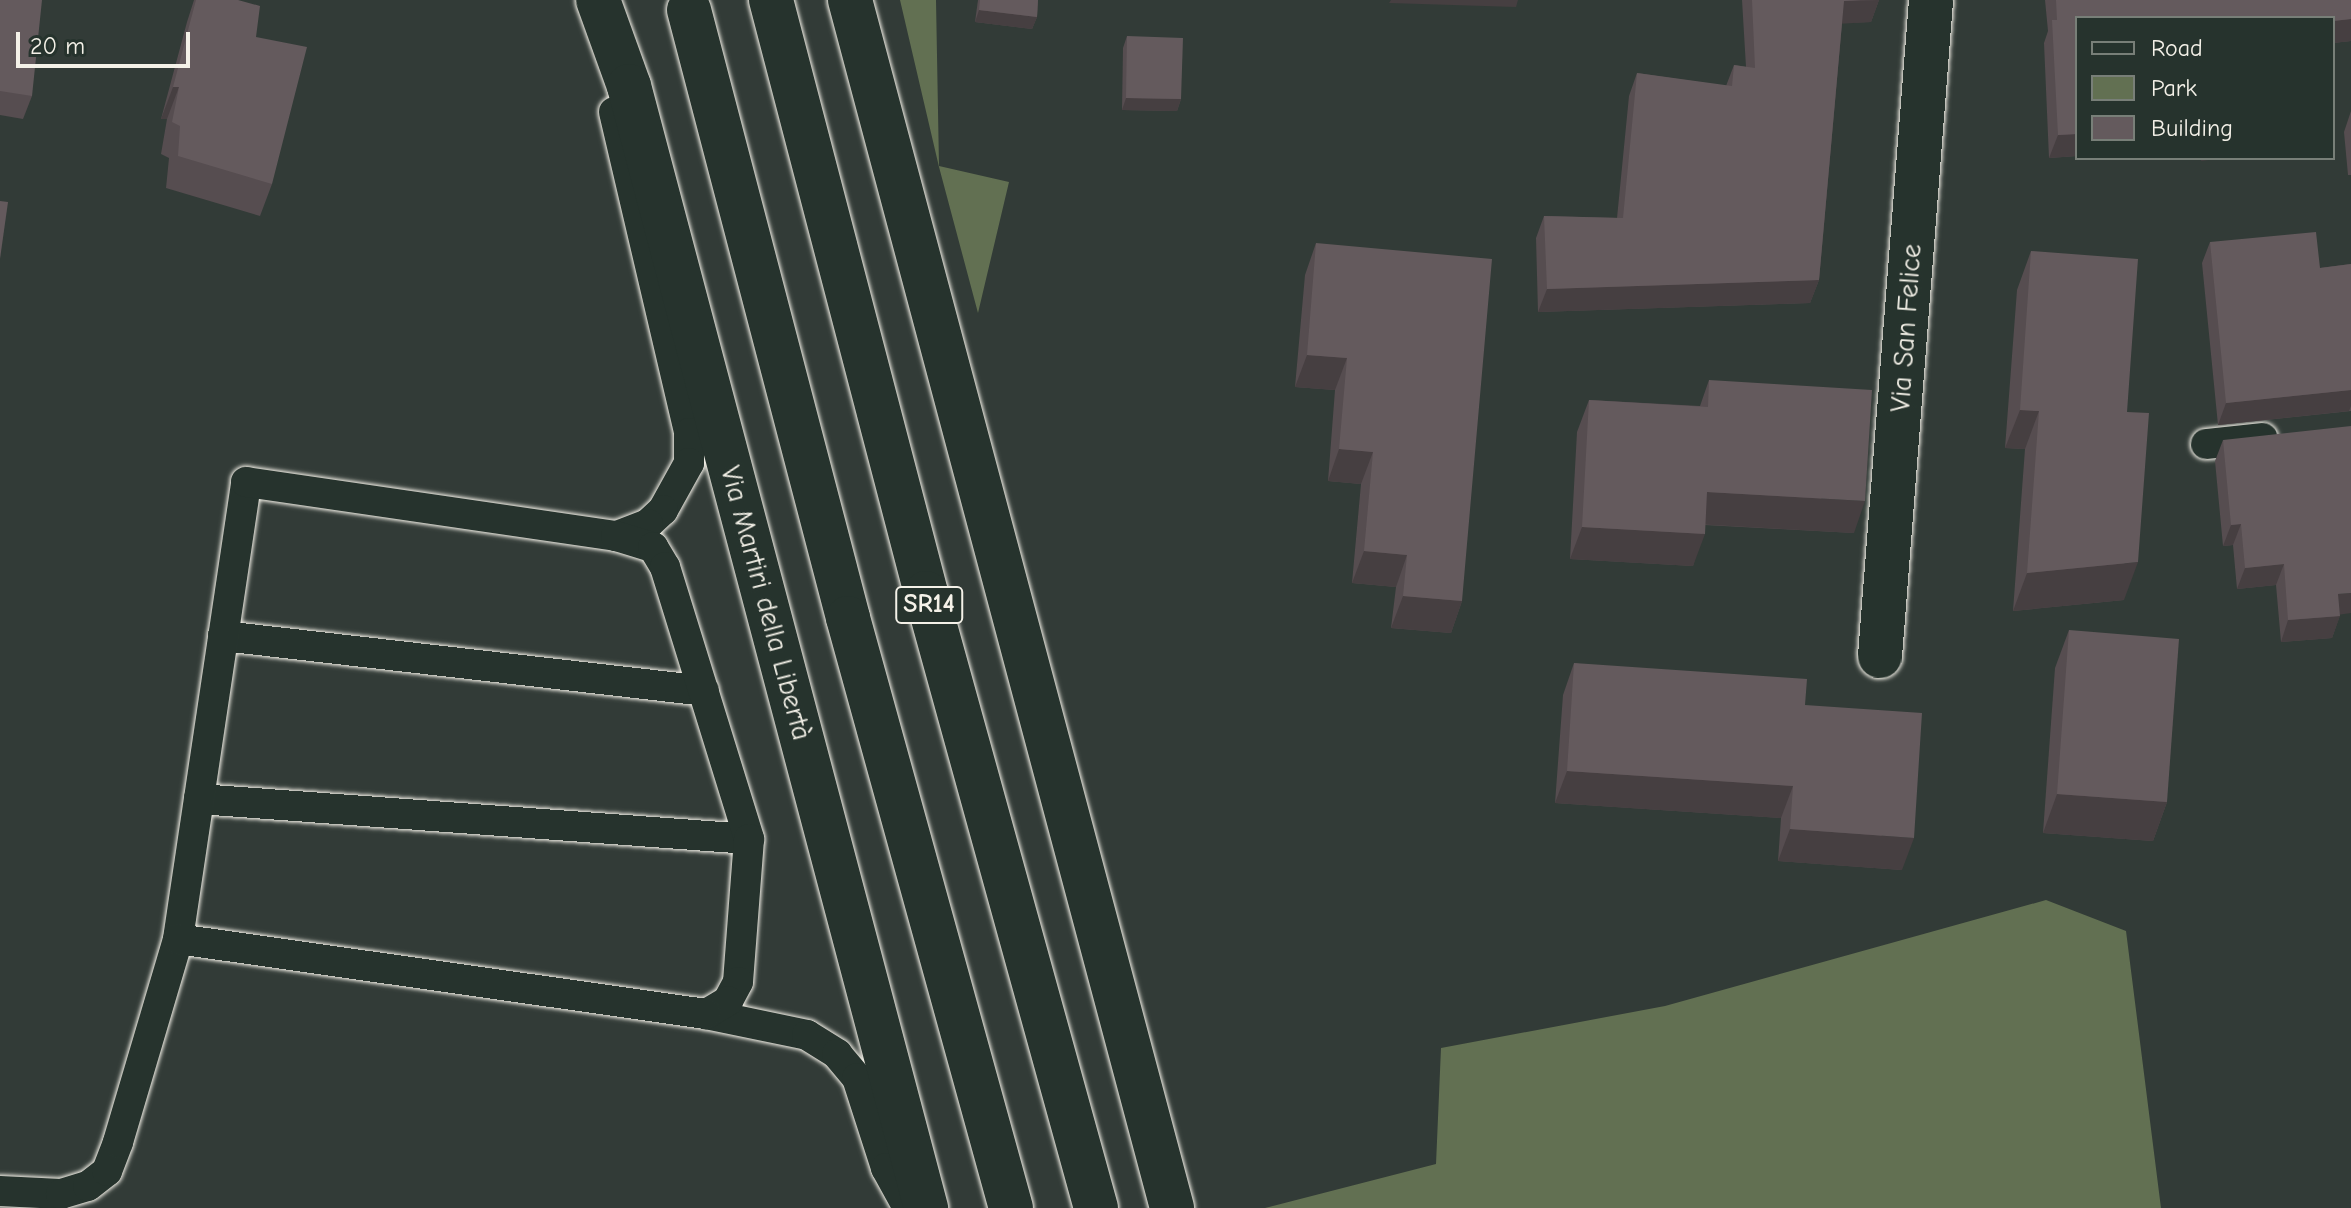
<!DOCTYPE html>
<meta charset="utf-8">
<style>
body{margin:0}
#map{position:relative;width:2351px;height:1208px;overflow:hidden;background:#323b37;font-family:"Comic Neue",sans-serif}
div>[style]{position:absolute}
.green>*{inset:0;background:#627052}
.roads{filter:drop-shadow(0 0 2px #f4f1e8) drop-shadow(0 0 2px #f4f1e8)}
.lane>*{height:30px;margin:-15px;padding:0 15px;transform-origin:15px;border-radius:15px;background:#26332d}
.street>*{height:44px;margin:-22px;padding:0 22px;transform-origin:22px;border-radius:22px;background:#26332d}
.secondary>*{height:44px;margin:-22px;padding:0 22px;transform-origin:22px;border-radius:22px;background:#26332d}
.primary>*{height:44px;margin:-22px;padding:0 22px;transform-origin:22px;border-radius:22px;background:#26332d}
.wall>*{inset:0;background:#564d50}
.shaded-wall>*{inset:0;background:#463f41}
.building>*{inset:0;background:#645a5d}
span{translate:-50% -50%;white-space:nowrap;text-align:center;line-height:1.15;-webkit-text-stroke:7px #26332d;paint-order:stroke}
.shield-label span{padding:2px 6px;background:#26332d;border:2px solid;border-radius:6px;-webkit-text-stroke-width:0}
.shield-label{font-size:26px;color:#f4f1e8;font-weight:700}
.street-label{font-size:28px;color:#f4f1e8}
.legend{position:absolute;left:2075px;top:16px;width:260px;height:144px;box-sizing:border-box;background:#26332d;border:2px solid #787f78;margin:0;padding:10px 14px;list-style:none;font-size:24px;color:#f4f1e8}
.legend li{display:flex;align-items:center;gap:16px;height:40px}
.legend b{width:40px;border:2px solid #787f78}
.scale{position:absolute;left:16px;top:32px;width:174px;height:36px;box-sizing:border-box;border:4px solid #f4f1e8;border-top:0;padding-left:10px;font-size:24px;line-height:28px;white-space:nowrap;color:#f4f1e8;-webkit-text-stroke:6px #26332d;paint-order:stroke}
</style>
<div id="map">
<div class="green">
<i style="clip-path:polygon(900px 0,936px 0,939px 166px,1009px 182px,978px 313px,939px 167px)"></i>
<i style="clip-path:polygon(2046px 900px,2126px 931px,2161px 1208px,1265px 1208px,1436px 1164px,1441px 1048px,1665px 1006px)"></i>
</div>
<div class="roads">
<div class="lane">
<i style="left:614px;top:112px;width:330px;rotate:76.8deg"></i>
<i style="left:689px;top:433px;width:30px;rotate:90deg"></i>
<i style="left:689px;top:463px;width:54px;rotate:119deg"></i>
<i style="left:663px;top:510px;width:21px;rotate:137deg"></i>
<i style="left:648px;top:524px;width:34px;rotate:159deg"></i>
<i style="left:2206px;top:444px;width:57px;rotate:-6deg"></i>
<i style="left:223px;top:636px;width:484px;rotate:6.5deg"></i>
<i style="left:199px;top:799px;width:551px;rotate:4.16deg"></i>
<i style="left:706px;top:1014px;width:103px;rotate:11.7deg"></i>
<i style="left:807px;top:1035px;width:36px;rotate:32deg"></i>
<i style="left:837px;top:1054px;width:31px;rotate:50deg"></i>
<i style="left:857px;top:1078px;width:95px;rotate:72.1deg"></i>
<i style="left:886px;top:1168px;width:46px;rotate:61.2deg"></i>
<i style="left:0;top:1191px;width:61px;rotate:2.8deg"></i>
<i style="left:61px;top:1194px;width:28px;rotate:-17deg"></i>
<i style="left:88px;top:1186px;width:24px;rotate:-38deg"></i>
<i style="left:107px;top:1171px;width:31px;rotate:-69deg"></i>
<i style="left:118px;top:1142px;width:212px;rotate:-73.5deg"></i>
<i style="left:178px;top:939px;width:462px;rotate:-81.5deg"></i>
<i style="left:246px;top:482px;width:374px;rotate:8.3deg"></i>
<i style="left:616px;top:536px;width:39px;rotate:17deg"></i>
<i style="left:653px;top:547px;width:23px;rotate:59deg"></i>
<i style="left:665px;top:567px;width:285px;rotate:72.8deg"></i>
<i style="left:749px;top:839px;width:143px;rotate:94.4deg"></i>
<i style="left:738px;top:982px;width:21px;rotate:118deg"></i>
<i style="left:728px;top:1001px;width:26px;rotate:149deg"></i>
<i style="left:706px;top:1014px;width:533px;rotate:-171.92deg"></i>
</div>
<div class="street">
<i style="left:1880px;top:656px;width:658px;rotate:-85.55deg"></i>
</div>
<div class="secondary">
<i style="left:598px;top:0;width:91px;rotate:70.2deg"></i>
<i style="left:629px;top:86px;width:1161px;rotate:75.17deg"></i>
<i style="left:850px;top:0;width:1250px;rotate:75.07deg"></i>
</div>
<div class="primary">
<i style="left:771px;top:0;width:613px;rotate:75.35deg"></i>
<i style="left:926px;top:593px;width:638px;rotate:74.55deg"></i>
<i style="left:689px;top:10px;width:628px;rotate:75.34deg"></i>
<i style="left:848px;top:618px;width:612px;rotate:74.56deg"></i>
</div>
</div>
<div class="wall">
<i style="clip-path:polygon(0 0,32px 96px,23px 119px,0 115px)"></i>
<i style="clip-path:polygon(194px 0,238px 0,256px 37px,272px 184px,260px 216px,166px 188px,169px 158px,161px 154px,167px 119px,161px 119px,187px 22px)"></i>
<i style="clip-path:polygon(978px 0,1038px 0,1037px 17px,1032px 29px,975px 22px)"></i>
<i style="clip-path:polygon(1742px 0,1879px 0,1871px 22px,1842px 23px,1819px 280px,1810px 303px,1538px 312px,1536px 238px,1544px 216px,1617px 218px,1629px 96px,1637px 73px,1726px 86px,1734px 65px,1746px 67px)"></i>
<i style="clip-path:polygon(2045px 0,2351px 0,2351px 41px,2333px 43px,2333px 18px,2077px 18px,2077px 156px,2049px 158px,2044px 43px,2048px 31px)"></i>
<i style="clip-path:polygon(1127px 36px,1181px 99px,1177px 111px,1122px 110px,1123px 48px)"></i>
<i style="clip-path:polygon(2351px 111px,2351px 175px,2348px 175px,2344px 132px)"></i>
<i style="clip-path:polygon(2210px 242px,2320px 268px,2351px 264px,2351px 411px,2218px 425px,2202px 263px)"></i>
<i style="clip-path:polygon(1316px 243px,1462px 601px,1451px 633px,1391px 628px,1396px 587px,1352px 583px,1361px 484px,1328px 481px,1335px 390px,1295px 387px,1305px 275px)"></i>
<i style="clip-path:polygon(2031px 251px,2127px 412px,2124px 600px,2013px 611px,2025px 449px,2005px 448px,2017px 290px)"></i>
<i style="clip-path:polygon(1709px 380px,1854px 533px,1705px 525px,1693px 566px,1570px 559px,1577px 432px,1589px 400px,1700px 406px)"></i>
<i style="clip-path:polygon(2223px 440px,2340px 615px,2332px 638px,2281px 642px,2276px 585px,2237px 589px,2233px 545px,2223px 546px,2215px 461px)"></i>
<i style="clip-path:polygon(2069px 630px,2167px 802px,2153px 841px,2043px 833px,2055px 668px)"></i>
<i style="clip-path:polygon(1574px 663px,1805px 705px,1902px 870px,1778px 861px,1781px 818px,1555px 803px,1563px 695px)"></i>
</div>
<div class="shaded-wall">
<i style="clip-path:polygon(1391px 0,1518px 0,1516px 7px,1389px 3px)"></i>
<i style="clip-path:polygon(1879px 0,1871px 22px,1836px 24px,1844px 1px)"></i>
<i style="clip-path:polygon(979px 10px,1037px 17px,1032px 29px,975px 22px)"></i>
<i style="clip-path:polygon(2351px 19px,2351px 41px,2333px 43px,2333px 21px)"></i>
<i style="clip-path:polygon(173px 87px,179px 87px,167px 119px,161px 119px)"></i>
<i style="clip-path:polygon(1126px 98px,1181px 99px,1177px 111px,1122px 110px)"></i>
<i style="clip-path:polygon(2077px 134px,2077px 156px,2049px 158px,2058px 135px)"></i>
<i style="clip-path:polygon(2202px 158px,2224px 158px,2201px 161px)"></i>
<i style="clip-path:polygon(1819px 280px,1810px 303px,1538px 312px,1547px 289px)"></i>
<i style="clip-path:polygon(1307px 355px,1347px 358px,1335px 390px,1295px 387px)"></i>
<i style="clip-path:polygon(2351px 390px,2351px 406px,2349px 411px,2218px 425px,2226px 403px)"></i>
<i style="clip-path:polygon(2020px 410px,2039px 411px,2025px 449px,2005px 448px)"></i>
<i style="clip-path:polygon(1339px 449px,1373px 452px,1361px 484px,1328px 481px)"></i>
<i style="clip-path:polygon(1707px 492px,1865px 501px,1854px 533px,1695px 524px)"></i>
<i style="clip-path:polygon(2241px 524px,2233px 545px,2223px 546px,2231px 525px)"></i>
<i style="clip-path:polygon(1582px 527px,1705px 534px,1693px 566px,1570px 559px)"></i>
<i style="clip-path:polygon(1364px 551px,1407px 555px,1396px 587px,1352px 583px)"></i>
<i style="clip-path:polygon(2138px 562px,2124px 600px,2013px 611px,2027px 573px)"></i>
<i style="clip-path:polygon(2284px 564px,2276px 585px,2237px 589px,2245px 568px)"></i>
<i style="clip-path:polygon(2351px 593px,2351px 613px,2330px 616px,2338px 594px)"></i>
<i style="clip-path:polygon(1403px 596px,1462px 601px,1451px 633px,1391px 628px)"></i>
<i style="clip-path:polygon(2340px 616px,2332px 638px,2281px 642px,2288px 620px)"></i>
<i style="clip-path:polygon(1567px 771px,1793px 786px,1781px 818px,1555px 803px)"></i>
<i style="clip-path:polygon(2057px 794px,2167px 802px,2153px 841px,2043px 833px)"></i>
<i style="clip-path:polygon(1790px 829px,1914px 838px,1902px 870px,1778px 861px)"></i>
</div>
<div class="building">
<i style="clip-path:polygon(0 0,42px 0,32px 96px,0 91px)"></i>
<i style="clip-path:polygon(196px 0,238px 0,260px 6px,256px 37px,307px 47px,272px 184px,178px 156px,180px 126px,172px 122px,179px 87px,173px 87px)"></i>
<i style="clip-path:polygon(980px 0,1038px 0,1037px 17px,979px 10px)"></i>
<i style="clip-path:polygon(1752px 0,1861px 0,1844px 1px,1819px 280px,1547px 289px,1544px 216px,1623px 218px,1637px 73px,1732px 86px,1734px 65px,1755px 68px)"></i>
<i style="clip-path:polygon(2056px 0,2351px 0,2351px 19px,2333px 21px,2333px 18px,2077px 18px,2077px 134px,2058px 135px,2052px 20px,2057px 20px)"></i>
<i style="clip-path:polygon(1127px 36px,1183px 38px,1181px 99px,1126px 98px)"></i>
<i style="clip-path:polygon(0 201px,8px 202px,0 259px)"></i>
<i style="clip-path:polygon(2316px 232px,2320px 268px,2351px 264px,2351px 390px,2226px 403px,2210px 242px)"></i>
<i style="clip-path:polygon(1316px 243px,1492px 259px,1462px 601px,1403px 596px,1407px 555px,1364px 551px,1373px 452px,1339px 449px,1347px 358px,1307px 355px)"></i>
<i style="clip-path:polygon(2031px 251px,2138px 259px,2127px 412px,2149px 413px,2138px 562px,2027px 573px,2039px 411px,2020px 410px)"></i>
<i style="clip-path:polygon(1709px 380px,1872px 390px,1865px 501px,1707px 492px,1705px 534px,1582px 527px,1589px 400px,1708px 407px)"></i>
<i style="clip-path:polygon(2351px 426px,2351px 593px,2338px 594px,2340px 616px,2288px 620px,2284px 564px,2245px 568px,2241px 524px,2231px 525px,2223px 440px)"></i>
<i style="clip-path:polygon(2069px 630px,2179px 639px,2167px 802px,2057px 794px)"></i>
<i style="clip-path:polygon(1574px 663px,1807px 679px,1805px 705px,1922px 713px,1914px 838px,1790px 829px,1793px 786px,1567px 771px)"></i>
</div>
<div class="shield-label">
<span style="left:929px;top:605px">SR14</span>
</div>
<div class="street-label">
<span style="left:1906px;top:328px;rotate:-86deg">Via San Felice</span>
<span style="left:766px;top:603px;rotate:75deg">Via Martiri della Libertà</span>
</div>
<ul class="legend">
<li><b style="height:10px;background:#26332d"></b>Road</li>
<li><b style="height:22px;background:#627052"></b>Park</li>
<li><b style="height:22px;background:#645a5d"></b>Building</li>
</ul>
<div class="scale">20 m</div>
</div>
